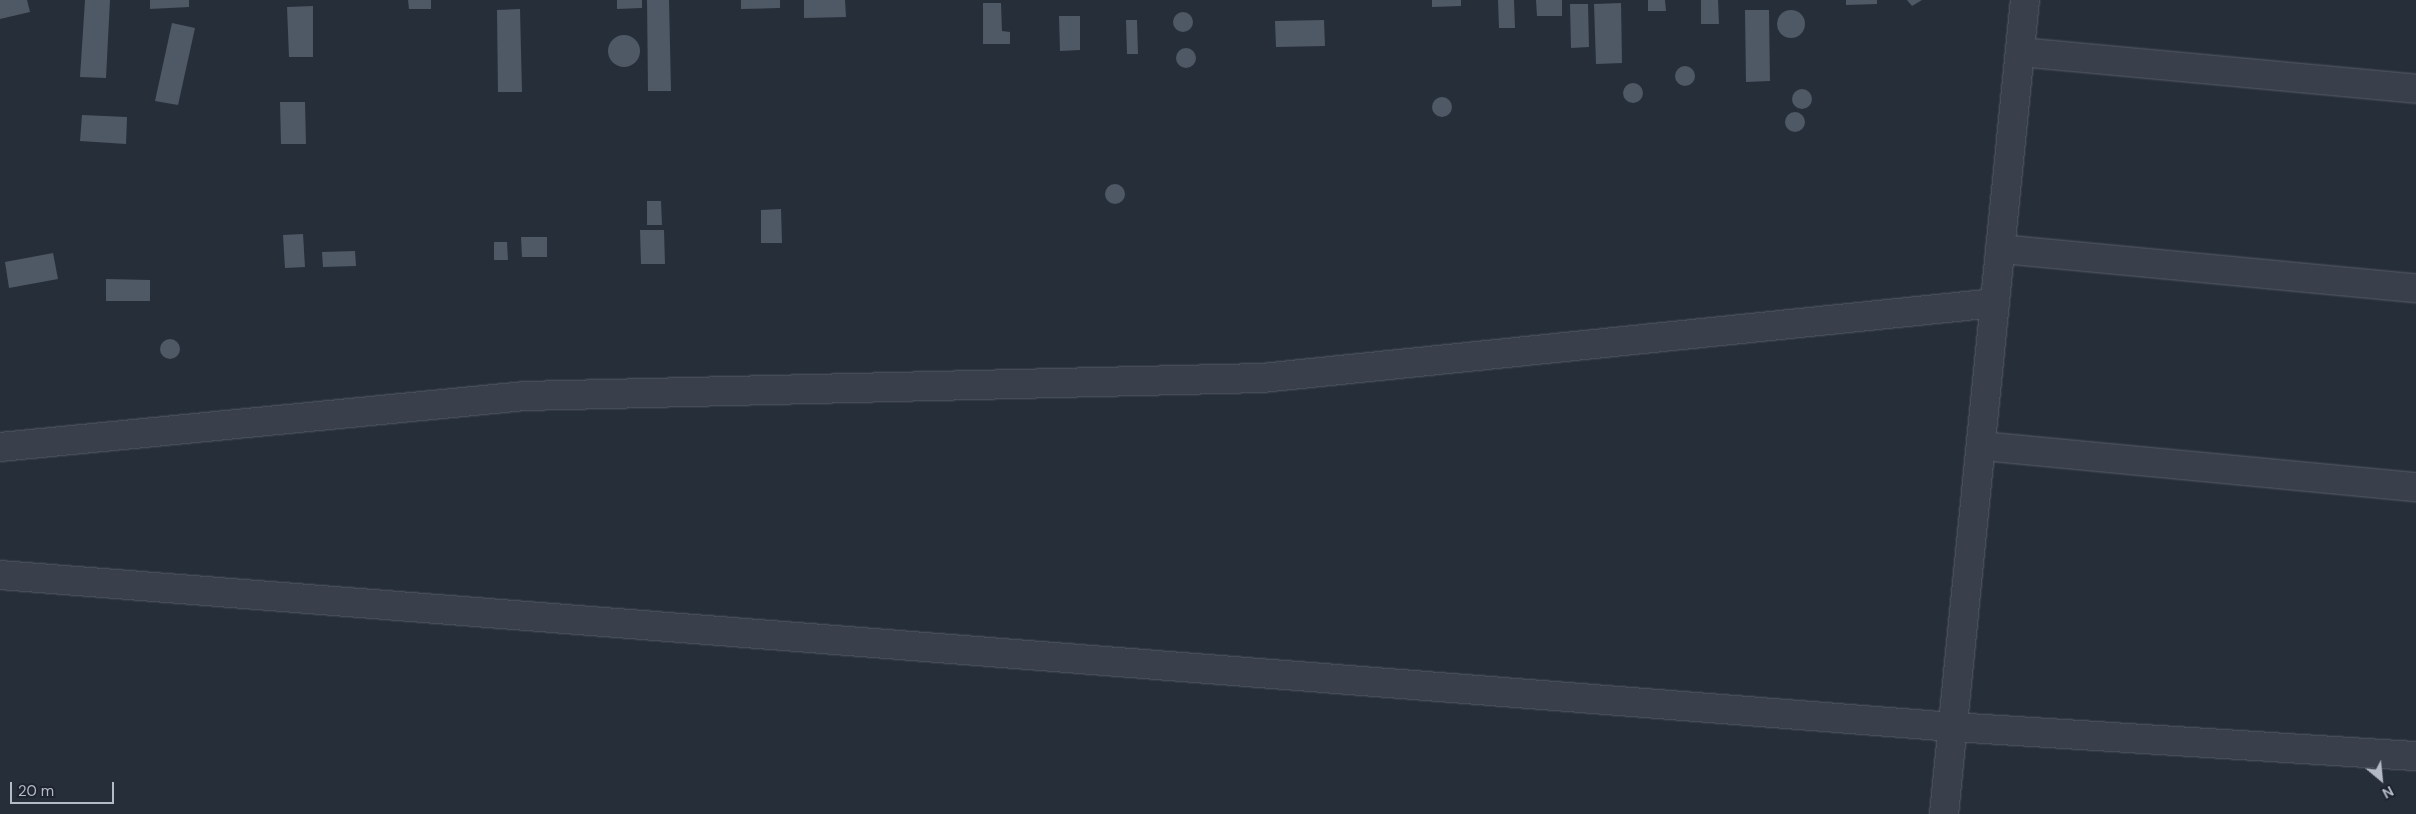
<!DOCTYPE html>
<style>
body{margin:0}
#map{position:relative;width:2416px;height:814px;overflow:hidden;background:#262e3a;font-family:"DM Sans",sans-serif}
div>[style]{position:absolute}
.building>*{inset:0;background:#4f5865}
.round{border-radius:50%}
.roads{filter:drop-shadow(0 0 1px #585e69) drop-shadow(0 0 1px #585e69)}
.minor>*{height:28px;margin:-14px;padding:0 14px;transform-origin:14px;border-radius:14px;background:#3a404b}
span{translate:-50% -50%;white-space:nowrap;text-align:center;line-height:1.15;-webkit-text-stroke:4.5px #1f2530;paint-order:stroke}
.north{position:absolute;left:2356px;top:754px;width:50px;height:50px;-webkit-text-stroke:4px #1f2530;paint-order:stroke;rotate:152deg;font-size:14px;font-weight:700;line-height:20px;text-align:center;color:#b5bbc6}
.north::after{content:'';display:block;margin:auto;width:18px;height:22px;background:#b5bbc6;clip-path:polygon(50% 0,100% 100%,50% 72%,0 100%)}
.scale{position:absolute;left:10px;top:782px;width:104px;height:22px;box-sizing:border-box;border:2px solid #b5bbc6;border-top:0;padding-left:6px;font-size:15px;line-height:18px;white-space:nowrap;color:#b5bbc6;-webkit-text-stroke:4px #1f2530;paint-order:stroke}
</style>
<div id="map">
<div class="building">
<i style="clip-path:polygon(0 0,27px 0,30px 12px,0 19px)"></i>
<i style="clip-path:polygon(85px 0,110px 0,106px 78px,80px 77px)"></i>
<i style="clip-path:polygon(150px 0,189px 0,189px 7px,150px 9px)"></i>
<i style="clip-path:polygon(408px 0,431px 0,431px 9px,409px 9px)"></i>
<i style="clip-path:polygon(617px 0,642px 0,642px 8px,617px 9px)"></i>
<i style="clip-path:polygon(647px 0,669px 0,671px 91px,648px 91px)"></i>
<i style="clip-path:polygon(741px 0,780px 0,780px 8px,741px 9px)"></i>
<i style="clip-path:polygon(804px 0,845px 0,846px 17px,804px 18px)"></i>
<i style="clip-path:polygon(1432px 0,1461px 0,1461px 6px,1432px 7px)"></i>
<i style="clip-path:polygon(1498px 0,1514px 0,1515px 28px,1499px 28px)"></i>
<i style="clip-path:polygon(1536px 0,1562px 0,1562px 16px,1537px 16px)"></i>
<i style="clip-path:polygon(1648px 0,1665px 0,1666px 11px,1648px 11px)"></i>
<i style="clip-path:polygon(1701px 0,1718px 0,1719px 24px,1701px 24px)"></i>
<i style="clip-path:polygon(1846px 0,1877px 0,1877px 4px,1846px 5px)"></i>
<i style="clip-path:polygon(1907px 0,1922px 0,1912px 6px)"></i>
<i style="clip-path:polygon(983px 3px,1001px 3px,1002px 31px,1010px 32px,1010px 44px,983px 44px)"></i>
<i style="clip-path:polygon(1621px 3px,1622px 63px,1596px 64px,1594px 4px)"></i>
<i style="clip-path:polygon(1570px 4px,1588px 4px,1589px 47px,1571px 48px)"></i>
<i style="clip-path:polygon(313px 6px,313px 57px,289px 57px,287px 7px)"></i>
<i style="clip-path:polygon(520px 9px,522px 92px,498px 92px,497px 10px)"></i>
<i class="round" style="left:1777px;top:10px;width:28px;height:28px"></i>
<i style="clip-path:polygon(1745px 10px,1769px 10px,1770px 81px,1746px 82px)"></i>
<i class="round" style="left:1173px;top:12px;width:20px;height:20px"></i>
<i style="clip-path:polygon(1059px 16px,1080px 16px,1080px 50px,1060px 51px)"></i>
<i style="clip-path:polygon(1126px 20px,1137px 20px,1138px 54px,1127px 54px)"></i>
<i style="clip-path:polygon(1324px 20px,1325px 46px,1276px 47px,1275px 21px)"></i>
<i style="clip-path:polygon(172px 23px,195px 28px,178px 105px,155px 101px)"></i>
<i class="round" style="left:608px;top:35px;width:32px;height:32px"></i>
<i class="round" style="left:1176px;top:48px;width:20px;height:20px"></i>
<i class="round" style="left:1675px;top:66px;width:20px;height:20px"></i>
<i class="round" style="left:1623px;top:83px;width:20px;height:20px"></i>
<i class="round" style="left:1792px;top:89px;width:20px;height:20px"></i>
<i class="round" style="left:1432px;top:97px;width:20px;height:20px"></i>
<i style="clip-path:polygon(280px 102px,305px 102px,306px 144px,281px 144px)"></i>
<i class="round" style="left:1785px;top:112px;width:20px;height:20px"></i>
<i style="clip-path:polygon(82px 115px,127px 117px,126px 144px,80px 141px)"></i>
<i class="round" style="left:1105px;top:184px;width:20px;height:20px"></i>
<i style="clip-path:polygon(647px 201px,661px 201px,662px 225px,647px 225px)"></i>
<i style="clip-path:polygon(781px 209px,782px 243px,761px 243px,761px 210px)"></i>
<i style="clip-path:polygon(640px 230px,664px 230px,665px 264px,641px 264px)"></i>
<i style="clip-path:polygon(303px 234px,305px 267px,285px 268px,283px 235px)"></i>
<i style="clip-path:polygon(521px 237px,547px 237px,547px 257px,522px 257px)"></i>
<i style="clip-path:polygon(494px 242px,507px 242px,508px 260px,494px 260px)"></i>
<i style="clip-path:polygon(355px 251px,356px 266px,323px 267px,322px 252px)"></i>
<i style="clip-path:polygon(53px 253px,58px 279px,9px 288px,5px 262px)"></i>
<i style="clip-path:polygon(106px 279px,150px 280px,150px 301px,106px 301px)"></i>
<i class="round" style="left:160px;top:339px;width:20px;height:20px"></i>
</div>
<div class="roads">
<div class="minor">
<i style="left:2020px;top:52px;width:398px;rotate:5.3deg"></i>
<i style="left:2000px;top:249px;width:418px;rotate:5.4deg"></i>
<i style="left:1981px;top:446px;width:437px;rotate:5.4deg"></i>
<i style="left:0;top:447px;width:527px;rotate:-5.55deg"></i>
<i style="left:525px;top:396px;width:737px;rotate:-1.4deg"></i>
<i style="left:1262px;top:378px;width:737px;rotate:-5.84deg"></i>
<i style="left:0;top:575px;width:1959px;rotate:4.45deg"></i>
<i style="left:1953px;top:727px;width:464px;rotate:3.6deg"></i>
<i style="left:1944px;top:814px;width:818px;rotate:-84.32deg"></i>
</div>
</div>
<div class="north">N</div>
<div class="scale">20 m</div>
</div>
